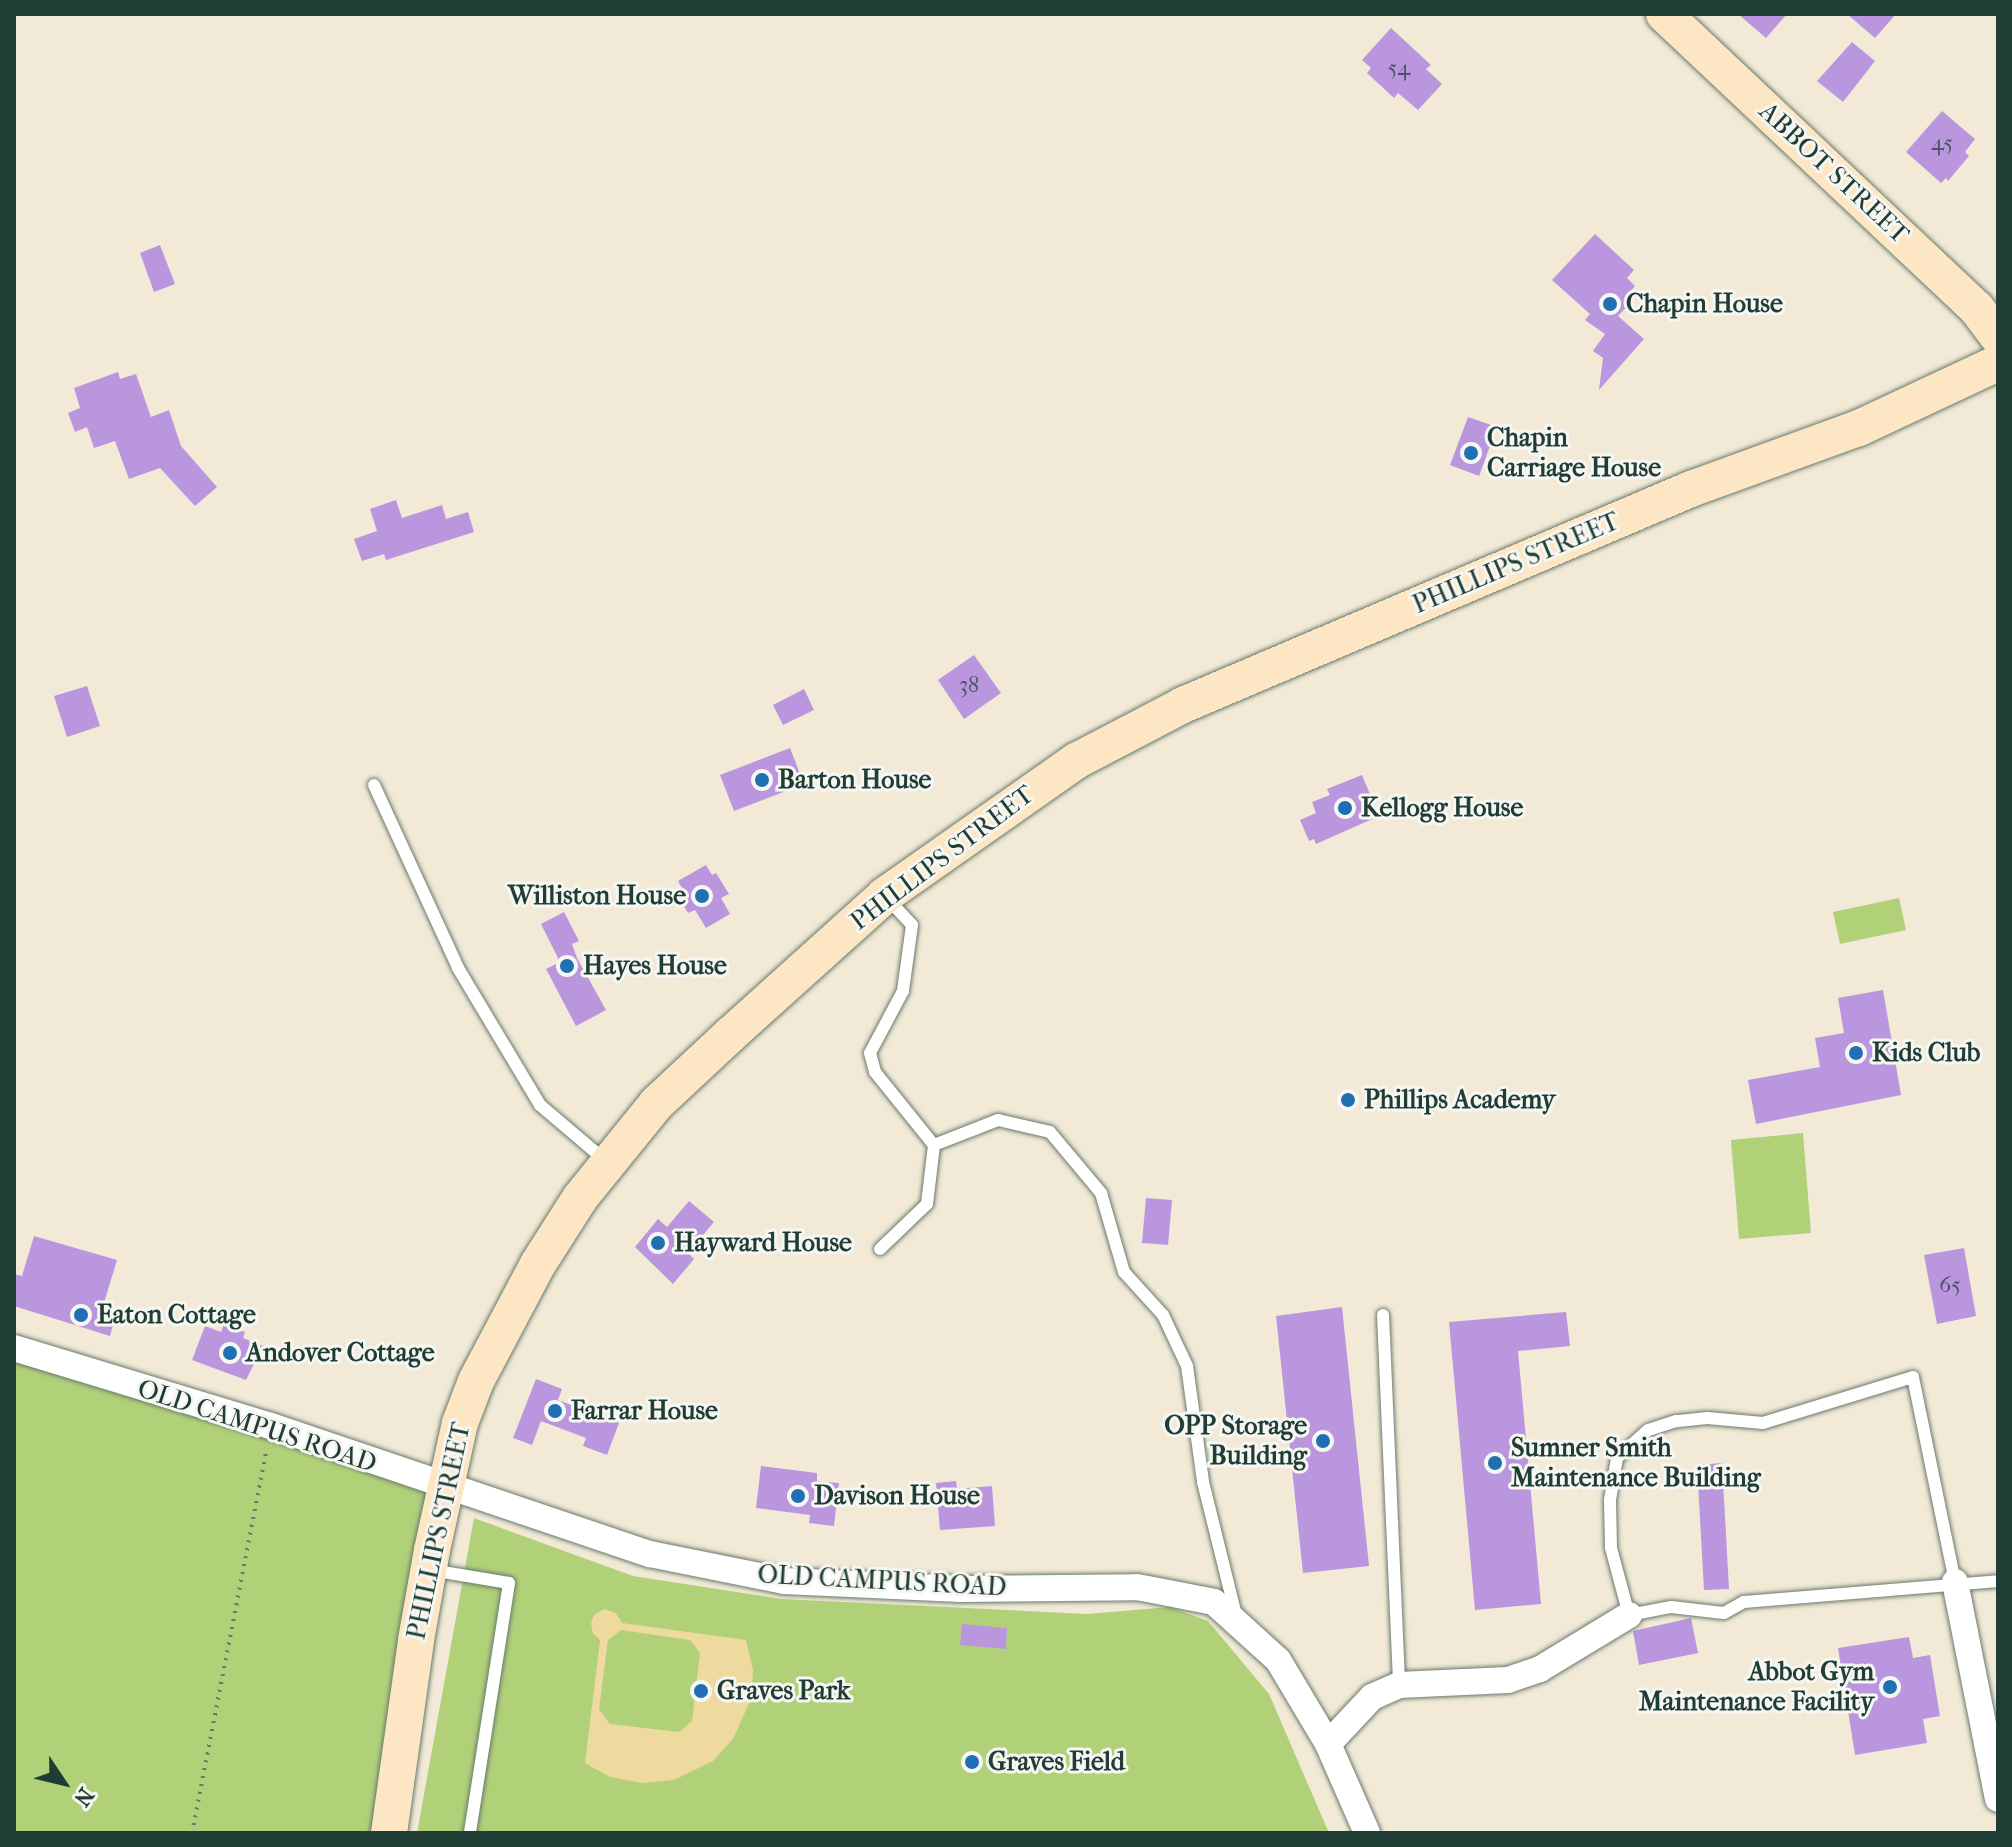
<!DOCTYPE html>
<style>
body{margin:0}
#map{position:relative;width:2012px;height:1847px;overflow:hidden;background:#f2ead7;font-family:"IM FELL French Canon",serif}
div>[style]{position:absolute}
.green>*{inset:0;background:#b1d179}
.sand>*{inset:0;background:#eeda9e}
.building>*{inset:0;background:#b996de}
.path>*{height:4px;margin-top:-2px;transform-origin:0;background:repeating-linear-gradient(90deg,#697a6d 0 2px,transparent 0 8px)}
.roads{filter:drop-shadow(0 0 2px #697a6d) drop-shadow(0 0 2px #697a6d)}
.lane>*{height:12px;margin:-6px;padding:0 6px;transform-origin:6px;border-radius:6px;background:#fff}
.street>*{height:26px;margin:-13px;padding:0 13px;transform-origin:13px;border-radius:13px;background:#fff}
.secondary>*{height:36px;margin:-18px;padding:0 18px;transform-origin:18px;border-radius:18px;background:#fce6c4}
.dots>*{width:22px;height:22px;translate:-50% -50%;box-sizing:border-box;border:4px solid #f6f6f2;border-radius:50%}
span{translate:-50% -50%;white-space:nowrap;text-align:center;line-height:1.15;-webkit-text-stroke:6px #f6f6f2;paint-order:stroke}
.number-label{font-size:22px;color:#46535e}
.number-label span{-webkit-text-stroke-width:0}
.street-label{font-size:26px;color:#1f3d34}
.poi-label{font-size:26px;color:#1f3d34;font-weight:700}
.left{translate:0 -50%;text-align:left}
.right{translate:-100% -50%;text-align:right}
.frame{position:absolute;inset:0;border:16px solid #1f3d34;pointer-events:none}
.north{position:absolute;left:24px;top:1743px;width:80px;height:80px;-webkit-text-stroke:6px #f6f6f2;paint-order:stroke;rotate:125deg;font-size:22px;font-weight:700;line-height:32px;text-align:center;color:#1f3d34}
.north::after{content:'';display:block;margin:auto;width:28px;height:36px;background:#1f3d34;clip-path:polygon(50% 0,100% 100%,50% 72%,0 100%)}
</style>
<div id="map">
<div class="green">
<i style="clip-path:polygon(1899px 898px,1906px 930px,1840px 944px,1833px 912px)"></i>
<i style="clip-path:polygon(1803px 1133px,1811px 1233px,1739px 1239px,1731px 1140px)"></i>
<i style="clip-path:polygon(14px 1350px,444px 1486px,386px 1833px,14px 1832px)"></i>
<i style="clip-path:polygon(474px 1518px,633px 1576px,781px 1599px,1087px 1614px,1170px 1607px,1208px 1621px,1269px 1694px,1329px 1833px,417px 1833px)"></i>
</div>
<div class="sand">
<i style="clip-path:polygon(evenodd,604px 1609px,616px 1613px,622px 1623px,746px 1640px,753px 1670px,751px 1699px,733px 1739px,713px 1761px,674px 1780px,642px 1783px,610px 1777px,585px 1763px,600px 1640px,593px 1634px,591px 1623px,594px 1615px,604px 1609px,621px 1630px,690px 1640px,700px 1653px,692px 1721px,679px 1732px,610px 1724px,599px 1709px,608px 1640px,621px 1630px)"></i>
</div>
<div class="building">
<i style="clip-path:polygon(1738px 14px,1787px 14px,1766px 38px)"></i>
<i style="clip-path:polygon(1847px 14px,1896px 14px,1875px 38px)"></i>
<i style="clip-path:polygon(1391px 28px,1431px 65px,1426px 69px,1442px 84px,1418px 110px,1398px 93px,1394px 98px,1367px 73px,1371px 68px,1362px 60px)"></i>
<i style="clip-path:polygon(1852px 42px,1875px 61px,1843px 102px,1817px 81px)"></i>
<i style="clip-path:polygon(1942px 111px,1975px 139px,1965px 152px,1969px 156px,1948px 181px,1946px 178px,1941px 183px,1906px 152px)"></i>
<i style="clip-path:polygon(1595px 234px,1634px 270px,1627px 278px,1635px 286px,1628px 294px,1634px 299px,1618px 316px,1644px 339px,1599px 390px,1603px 358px,1593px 351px,1605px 334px,1585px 320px,1590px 314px,1552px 280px)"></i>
<i style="clip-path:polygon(160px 245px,175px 284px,154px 292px,140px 253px)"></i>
<i style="clip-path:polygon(118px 372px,120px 379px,136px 374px,151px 417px,169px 410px,181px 446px,217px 487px,195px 506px,160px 468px,129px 479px,115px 441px,94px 448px,87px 427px,75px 432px,68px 413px,80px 408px,74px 388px)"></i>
<i style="clip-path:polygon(1468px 417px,1497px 427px,1479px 476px,1450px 465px)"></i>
<i style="clip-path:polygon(396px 500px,402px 518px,442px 505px,446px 519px,468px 512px,474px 532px,386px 560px,384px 554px,362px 561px,354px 539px,377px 531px,370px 509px)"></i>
<i style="clip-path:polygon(974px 655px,1001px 693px,964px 719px,938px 680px)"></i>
<i style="clip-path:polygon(87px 686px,100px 726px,67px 737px,54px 696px)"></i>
<i style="clip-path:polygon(804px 689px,814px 710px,783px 725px,773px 705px)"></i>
<i style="clip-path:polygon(790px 748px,804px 784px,734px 811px,720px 775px)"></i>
<i style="clip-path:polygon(1362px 775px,1379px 816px,1316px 844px,1314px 839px,1309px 841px,1300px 820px,1316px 813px,1312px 802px,1330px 795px,1327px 789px)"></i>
<i style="clip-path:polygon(706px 865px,712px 875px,716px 873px,729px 894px,721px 898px,730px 914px,706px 928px,695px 910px,688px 913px,677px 894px,683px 890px,678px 881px)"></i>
<i style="clip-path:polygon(564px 912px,579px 941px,572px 944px,577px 958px,606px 1010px,576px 1026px,546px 969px,560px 962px,541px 924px)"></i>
<i style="clip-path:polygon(1883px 990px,1901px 1095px,1756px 1124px,1748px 1080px,1820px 1067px,1815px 1038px,1844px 1033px,1838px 998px)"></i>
<i style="clip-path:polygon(1146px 1198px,1172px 1200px,1168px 1245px,1142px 1243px)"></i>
<i style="clip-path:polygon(689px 1201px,714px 1222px,688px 1253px,694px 1259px,673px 1284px,635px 1247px,658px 1219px,667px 1227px)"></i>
<i style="clip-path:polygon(34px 1236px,117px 1260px,103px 1306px,117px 1310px,110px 1336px,14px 1306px,14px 1274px,22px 1276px)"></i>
<i style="clip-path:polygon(1964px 1248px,1976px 1316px,1937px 1324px,1924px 1255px)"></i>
<i style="clip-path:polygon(1342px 1307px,1369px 1566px,1303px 1573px,1276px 1316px)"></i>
<i style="clip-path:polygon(1566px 1312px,1570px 1346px,1518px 1351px,1541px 1604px,1475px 1610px,1449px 1322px)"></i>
<i style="clip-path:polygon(224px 1324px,245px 1332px,243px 1338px,263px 1346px,246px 1380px,192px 1360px,205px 1326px,221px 1332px)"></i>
<i style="clip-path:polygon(536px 1379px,562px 1389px,558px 1400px,619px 1423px,607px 1455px,583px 1446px,586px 1438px,541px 1421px,532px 1445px,513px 1438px)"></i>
<i style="clip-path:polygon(1722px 1463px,1729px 1589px,1704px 1590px,1697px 1465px)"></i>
<i style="clip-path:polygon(761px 1466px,817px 1473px,817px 1481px,839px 1483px,834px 1526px,809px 1523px,810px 1515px,756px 1508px)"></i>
<i style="clip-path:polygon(956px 1481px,957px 1489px,992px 1486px,995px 1526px,940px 1530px,936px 1483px)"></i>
<i style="clip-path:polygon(1691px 1618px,1698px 1653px,1639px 1665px,1633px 1631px)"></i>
<i style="clip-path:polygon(962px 1624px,1007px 1628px,1006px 1649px,960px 1645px)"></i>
<i style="clip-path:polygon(1909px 1637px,1913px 1658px,1930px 1655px,1940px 1716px,1923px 1719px,1927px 1743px,1855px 1755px,1838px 1648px)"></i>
</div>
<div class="path">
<i style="left:192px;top:1833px;width:392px;rotate:-79deg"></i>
</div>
<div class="roads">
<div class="lane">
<i style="left:374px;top:785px;width:201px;rotate:65.3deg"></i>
<i style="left:458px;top:968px;width:160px;rotate:59.1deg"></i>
<i style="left:540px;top:1105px;width:88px;rotate:40.4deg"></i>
<i style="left:886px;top:897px;width:38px;rotate:47deg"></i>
<i style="left:912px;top:925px;width:67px;rotate:97.8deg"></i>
<i style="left:903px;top:991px;width:70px;rotate:118deg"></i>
<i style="left:870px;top:1053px;width:20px;rotate:75deg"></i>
<i style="left:875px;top:1072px;width:94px;rotate:51.1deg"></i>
<i style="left:880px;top:1249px;width:65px;rotate:-43.8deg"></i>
<i style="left:927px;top:1204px;width:59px;rotate:-83.2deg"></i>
<i style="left:934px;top:1145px;width:69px;rotate:-21.3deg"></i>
<i style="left:998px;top:1120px;width:53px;rotate:13deg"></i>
<i style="left:1050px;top:1132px;width:80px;rotate:50.1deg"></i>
<i style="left:1101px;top:1193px;width:82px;rotate:73.8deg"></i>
<i style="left:1124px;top:1272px;width:58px;rotate:47.8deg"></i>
<i style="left:1163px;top:1315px;width:56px;rotate:64.8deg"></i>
<i style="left:1187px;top:1366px;width:117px;rotate:82.1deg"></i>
<i style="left:1203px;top:1482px;width:137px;rotate:76.1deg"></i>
<i style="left:1383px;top:1315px;width:370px;rotate:87.5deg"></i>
<i style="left:431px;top:1570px;width:79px;rotate:9.5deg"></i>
<i style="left:509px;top:1583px;width:253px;rotate:98.9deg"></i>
<i style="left:1955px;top:1582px;width:209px;rotate:-101.6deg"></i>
<i style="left:1913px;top:1377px;width:157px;rotate:163deg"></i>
<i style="left:1763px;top:1423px;width:56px;rotate:-174.9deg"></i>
<i style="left:1707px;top:1418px;width:31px;rotate:174deg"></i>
<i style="left:1676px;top:1421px;width:29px;rotate:162deg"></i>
<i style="left:1648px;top:1430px;width:42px;rotate:137.9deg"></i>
<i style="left:1617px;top:1458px;width:43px;rotate:99.5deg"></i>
<i style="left:1610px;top:1500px;width:48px;rotate:88.8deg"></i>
<i style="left:1611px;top:1548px;width:69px;rotate:75deg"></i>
<i style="left:1629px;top:1615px;width:43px;rotate:-10.8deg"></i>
<i style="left:1671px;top:1607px;width:53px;rotate:6.5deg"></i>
<i style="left:1724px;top:1613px;width:23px;rotate:-29deg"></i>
<i style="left:1744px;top:1602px;width:255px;rotate:-4.7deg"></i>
</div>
<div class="street">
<i style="left:14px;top:1348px;width:269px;rotate:16.9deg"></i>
<i style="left:271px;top:1426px;width:400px;rotate:18.7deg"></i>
<i style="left:650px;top:1554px;width:137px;rotate:11.4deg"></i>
<i style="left:784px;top:1581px;width:176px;rotate:2.6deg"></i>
<i style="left:960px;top:1589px;width:177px;rotate:-0.6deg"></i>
<i style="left:1137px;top:1587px;width:78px;rotate:11deg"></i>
<i style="left:1214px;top:1602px;width:86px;rotate:42.2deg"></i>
<i style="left:1278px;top:1660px;width:98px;rotate:59.2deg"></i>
<i style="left:1328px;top:1744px;width:97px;rotate:66.3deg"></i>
<i style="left:1955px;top:1582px;width:221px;rotate:78.8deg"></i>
<i style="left:1328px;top:1744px;width:64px;rotate:-46.9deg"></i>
<i style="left:1372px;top:1697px;width:30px;rotate:-24deg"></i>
<i style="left:1399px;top:1685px;width:109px;rotate:-2.6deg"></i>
<i style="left:1508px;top:1680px;width:34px;rotate:-19deg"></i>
<i style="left:1540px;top:1669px;width:104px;rotate:-31.2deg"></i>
</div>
<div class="secondary">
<i style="left:1664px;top:14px;width:430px;rotate:43.3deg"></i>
<i style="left:1977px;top:309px;width:35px;rotate:53deg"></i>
<i style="left:389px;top:1833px;width:195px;rotate:-82deg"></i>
<i style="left:416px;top:1640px;width:91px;rotate:-79.9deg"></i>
<i style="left:432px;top:1550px;width:130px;rotate:-77.6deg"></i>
<i style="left:460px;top:1423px;width:45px;rotate:-69.1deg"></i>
<i style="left:476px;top:1381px;width:132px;rotate:-62.1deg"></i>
<i style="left:538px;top:1264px;width:78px;rotate:-57.5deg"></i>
<i style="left:580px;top:1198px;width:121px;rotate:-51deg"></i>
<i style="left:656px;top:1104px;width:103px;rotate:-43deg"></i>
<i style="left:731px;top:1034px;width:206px;rotate:-42deg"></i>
<i style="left:884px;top:896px;width:235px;rotate:-35.1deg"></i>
<i style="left:1076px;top:761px;width:121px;rotate:-27.6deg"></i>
<i style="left:1183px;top:705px;width:552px;rotate:-23.04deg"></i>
<i style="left:1691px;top:489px;width:179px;rotate:-20deg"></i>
<i style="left:1859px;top:428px;width:153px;rotate:-25.1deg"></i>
</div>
</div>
<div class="dots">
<i style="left:1610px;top:304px;background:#1f6fb2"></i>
<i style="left:1471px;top:453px;background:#1f6fb2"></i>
<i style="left:762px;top:780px;background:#1f6fb2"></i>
<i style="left:1345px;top:808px;background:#1f6fb2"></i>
<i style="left:702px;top:896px;background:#1f6fb2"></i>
<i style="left:567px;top:966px;background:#1f6fb2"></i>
<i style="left:1856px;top:1053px;background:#1f6fb2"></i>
<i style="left:1348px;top:1100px;background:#1f6fb2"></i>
<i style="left:658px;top:1243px;background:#1f6fb2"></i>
<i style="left:81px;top:1315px;background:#1f6fb2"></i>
<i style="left:230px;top:1353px;background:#1f6fb2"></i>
<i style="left:555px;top:1411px;background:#1f6fb2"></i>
<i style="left:1323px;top:1441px;background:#1f6fb2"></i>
<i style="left:1495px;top:1463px;background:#1f6fb2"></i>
<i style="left:798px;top:1496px;background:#1f6fb2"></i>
<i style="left:1890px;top:1687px;background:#1f6fb2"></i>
<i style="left:701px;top:1691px;background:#1f6fb2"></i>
<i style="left:972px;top:1762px;background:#1f6fb2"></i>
</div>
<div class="number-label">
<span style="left:1399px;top:69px">54</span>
<span style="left:1942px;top:144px">45</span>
<span style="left:969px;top:686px">38</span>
<span style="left:1950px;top:1286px">65</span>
</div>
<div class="street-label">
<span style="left:1834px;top:173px;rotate:43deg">ABBOT STREET</span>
<span style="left:1516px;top:563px;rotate:-23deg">PHILLIPS STREET</span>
<span style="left:942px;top:858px;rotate:-37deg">PHILLIPS STREET</span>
<span style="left:257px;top:1426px;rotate:18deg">OLD CAMPUS ROAD</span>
<span style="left:439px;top:1531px;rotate:-78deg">PHILLIPS STREET</span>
<span style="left:882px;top:1581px;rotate:3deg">OLD CAMPUS ROAD</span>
</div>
<div class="poi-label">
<span class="left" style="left:1626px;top:304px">Chapin House</span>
<span class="left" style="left:1487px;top:453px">Chapin<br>Carriage House</span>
<span class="left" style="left:778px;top:780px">Barton House</span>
<span class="left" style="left:1361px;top:808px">Kellogg House</span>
<span class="right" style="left:686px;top:896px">Williston House</span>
<span class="left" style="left:583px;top:966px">Hayes House</span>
<span class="left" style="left:1872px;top:1053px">Kids Club</span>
<span class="left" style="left:1364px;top:1100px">Phillips Academy</span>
<span class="left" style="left:674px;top:1243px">Hayward House</span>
<span class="left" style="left:97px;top:1315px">Eaton Cottage</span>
<span class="left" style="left:246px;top:1353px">Andover Cottage</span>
<span class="left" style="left:571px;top:1411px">Farrar House</span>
<span class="right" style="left:1307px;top:1441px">OPP Storage<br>Building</span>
<span class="left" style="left:1511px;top:1463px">Sumner Smith<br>Maintenance Building</span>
<span class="left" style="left:814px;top:1496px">Davison House</span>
<span class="right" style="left:1874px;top:1687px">Abbot Gym<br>Maintenance Facility</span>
<span class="left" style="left:717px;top:1691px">Graves Park</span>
<span class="left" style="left:988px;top:1762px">Graves Field</span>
</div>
<div class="frame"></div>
<div class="north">N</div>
</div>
